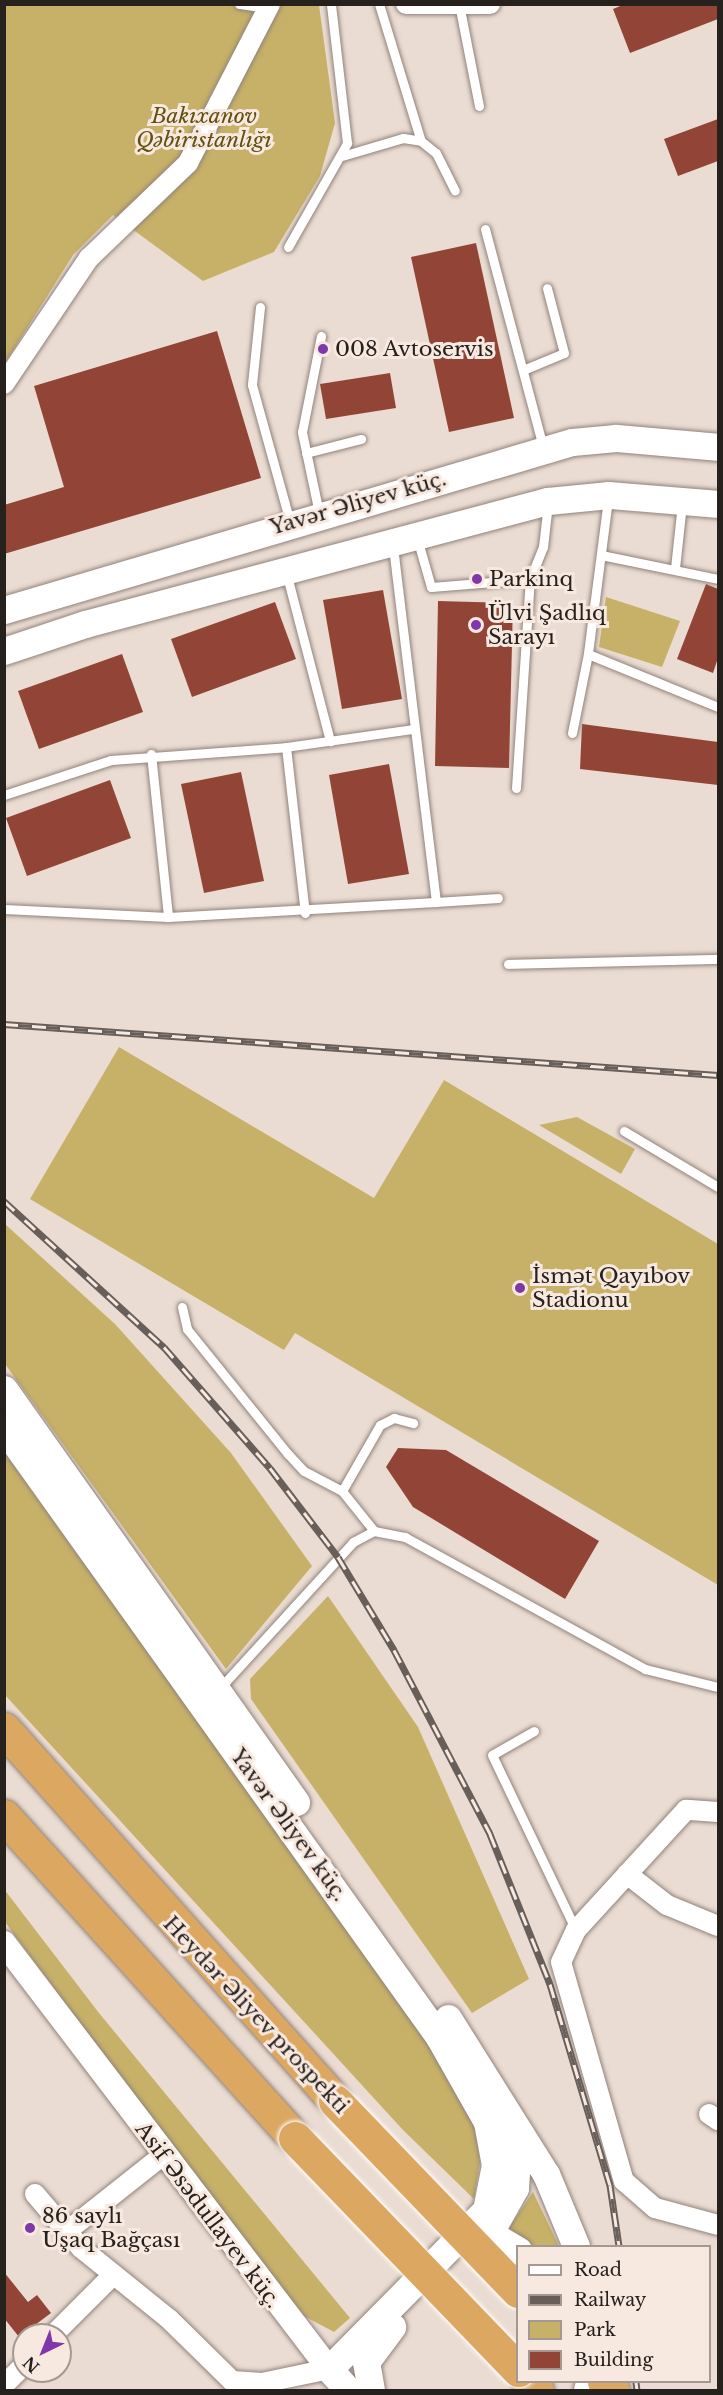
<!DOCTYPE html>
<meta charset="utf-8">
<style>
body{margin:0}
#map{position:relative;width:723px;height:2395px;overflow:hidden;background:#ebdcd3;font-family:"Libre Baskerville",serif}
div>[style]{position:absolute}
.green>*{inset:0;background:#c7b168}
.building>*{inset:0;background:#924536}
.roads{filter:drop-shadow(0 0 2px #90837b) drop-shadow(0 0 2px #90837b)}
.service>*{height:9px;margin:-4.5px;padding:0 4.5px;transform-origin:4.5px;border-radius:4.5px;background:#fff}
.minor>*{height:20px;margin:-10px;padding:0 10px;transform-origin:10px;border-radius:10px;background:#fff}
.tertiary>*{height:24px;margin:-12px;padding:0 12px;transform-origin:12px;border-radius:12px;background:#fff}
.secondary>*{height:27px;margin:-13.5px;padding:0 13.5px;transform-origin:13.5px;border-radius:13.5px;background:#fff}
.motorway>*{height:33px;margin:-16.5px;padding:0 16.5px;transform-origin:16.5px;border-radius:16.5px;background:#dba761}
.rail>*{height:7px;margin-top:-3.5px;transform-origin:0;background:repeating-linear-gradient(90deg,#f8e9e0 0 14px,#685f5a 0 28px);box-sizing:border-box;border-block:2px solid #685f5a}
.bridges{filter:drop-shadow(0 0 2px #fff) drop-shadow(0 0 2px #fff)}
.motorway-bridge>*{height:33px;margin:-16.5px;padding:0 16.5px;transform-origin:16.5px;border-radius:16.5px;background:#dba761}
.dots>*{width:16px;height:16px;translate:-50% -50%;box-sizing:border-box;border:3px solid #f8e9e0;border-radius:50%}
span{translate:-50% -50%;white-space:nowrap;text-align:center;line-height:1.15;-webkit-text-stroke:6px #f8e9e0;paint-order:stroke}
.park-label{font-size:21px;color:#61500e;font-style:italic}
.poi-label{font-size:21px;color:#27211e}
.left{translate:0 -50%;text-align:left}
.street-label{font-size:21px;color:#27211e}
.frame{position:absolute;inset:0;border:6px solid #27211e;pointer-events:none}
.legend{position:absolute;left:516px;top:2245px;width:195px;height:138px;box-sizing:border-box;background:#f8e9e0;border:2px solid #a49992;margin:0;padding:8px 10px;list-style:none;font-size:18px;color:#27211e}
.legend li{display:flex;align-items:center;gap:12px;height:30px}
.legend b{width:30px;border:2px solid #a49992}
.north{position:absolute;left:12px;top:2323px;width:60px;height:60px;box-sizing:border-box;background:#f8e9e0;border:2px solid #a49992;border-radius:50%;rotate:223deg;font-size:16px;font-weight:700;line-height:24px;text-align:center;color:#27211e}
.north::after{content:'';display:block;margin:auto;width:21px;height:27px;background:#8037aa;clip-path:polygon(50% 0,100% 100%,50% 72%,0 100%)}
</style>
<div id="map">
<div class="green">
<i style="clip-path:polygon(5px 5px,319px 5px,335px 123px,320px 176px,274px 252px,203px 281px,113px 215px,73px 255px,5px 363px)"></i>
<i style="clip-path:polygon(606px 597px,680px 621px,662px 667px,599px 647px)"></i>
<i style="clip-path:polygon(119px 1047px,374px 1198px,444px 1080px,718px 1244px,718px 1585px,295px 1333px,284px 1350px,30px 1199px)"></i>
<i style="clip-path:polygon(577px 1117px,635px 1149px,621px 1174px,539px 1125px)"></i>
<i style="clip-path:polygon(5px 1224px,115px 1324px,231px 1453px,312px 1566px,226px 1669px,5px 1364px)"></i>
<i style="clip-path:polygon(4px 1452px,451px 2074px,475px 2126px,480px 2162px,474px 2199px,403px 2130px,5px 1695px)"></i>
<i style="clip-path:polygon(328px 1596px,418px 1727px,529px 1979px,472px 2013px,251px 1699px,250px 1679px)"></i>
<i style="clip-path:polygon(4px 1889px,99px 2013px,350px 2318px,334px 2332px,291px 2309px,5px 1922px)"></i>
<i style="clip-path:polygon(533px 2192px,559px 2246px,528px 2246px,508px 2229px)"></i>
</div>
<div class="building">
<i style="clip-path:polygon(625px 4px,718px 4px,718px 19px,630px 53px,613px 9px)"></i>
<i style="clip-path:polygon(718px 119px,718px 161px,678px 176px,664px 139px)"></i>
<i style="clip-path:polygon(476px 243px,514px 418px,449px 432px,411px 257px)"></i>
<i style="clip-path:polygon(217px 331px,261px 478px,4px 554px,4px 505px,64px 487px,34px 386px)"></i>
<i style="clip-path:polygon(390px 373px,396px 408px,326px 419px,320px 384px)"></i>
<i style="clip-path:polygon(706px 584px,718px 589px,718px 658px,713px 673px,677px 659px)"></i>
<i style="clip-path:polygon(383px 590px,402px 699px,342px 709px,323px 600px)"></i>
<i style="clip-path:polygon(438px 601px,513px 603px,509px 768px,435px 766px)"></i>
<i style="clip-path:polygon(275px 602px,296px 659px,192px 697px,171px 639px)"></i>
<i style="clip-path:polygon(122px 654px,143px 712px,39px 749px,18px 691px)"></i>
<i style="clip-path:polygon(582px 724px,718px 742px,718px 785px,580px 769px)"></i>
<i style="clip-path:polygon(389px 764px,409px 874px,348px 884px,329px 775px)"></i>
<i style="clip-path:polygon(241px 772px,264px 881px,204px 893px,181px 784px)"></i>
<i style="clip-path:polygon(110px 780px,131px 838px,27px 876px,6px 818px)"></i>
<i style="clip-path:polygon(398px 1448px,446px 1450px,599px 1541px,565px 1599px,413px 1507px,386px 1467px)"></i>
<i style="clip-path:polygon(4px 2272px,28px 2302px,37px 2295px,51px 2313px,19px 2337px,4px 2318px)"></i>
</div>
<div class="roads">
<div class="service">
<i style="left:239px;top:4px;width:28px;rotate:8deg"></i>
<i style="left:379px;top:4px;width:143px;rotate:73deg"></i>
<i style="left:459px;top:4px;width:104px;rotate:78.9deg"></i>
<i style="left:342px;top:156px;width:64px;rotate:-16.4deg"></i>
<i style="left:403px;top:138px;width:18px;rotate:9deg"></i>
<i style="left:421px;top:141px;width:19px;rotate:39deg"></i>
<i style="left:436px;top:153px;width:42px;rotate:63.4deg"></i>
<i style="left:485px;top:229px;width:226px;rotate:75.1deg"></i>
<i style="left:288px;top:247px;width:120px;rotate:-60.4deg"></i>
<i style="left:347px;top:143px;width:140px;rotate:-96.6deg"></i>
<i style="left:260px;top:307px;width:78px;rotate:95.9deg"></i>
<i style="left:252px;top:385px;width:142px;rotate:74.5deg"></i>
<i style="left:523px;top:370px;width:44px;rotate:-22.5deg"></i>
<i style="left:564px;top:353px;width:67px;rotate:-104.7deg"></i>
<i style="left:306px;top:453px;width:57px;rotate:-14.3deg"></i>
<i style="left:608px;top:499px;width:156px;rotate:97.4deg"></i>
<i style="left:588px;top:654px;width:140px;rotate:22.2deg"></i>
<i style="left:319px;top:513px;width:83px;rotate:-101.9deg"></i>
<i style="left:302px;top:432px;width:98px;rotate:-78.8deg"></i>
<i style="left:417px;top:538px;width:51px;rotate:74.1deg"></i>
<i style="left:431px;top:587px;width:99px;rotate:-4.6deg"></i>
<i style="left:601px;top:555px;width:119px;rotate:11.6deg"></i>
<i style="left:675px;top:568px;width:64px;rotate:-83.8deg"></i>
<i style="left:286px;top:572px;width:175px;rotate:75.4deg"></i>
<i style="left:572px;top:733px;width:81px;rotate:-78.6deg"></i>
<i style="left:286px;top:747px;width:167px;rotate:83.5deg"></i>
<i style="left:151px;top:754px;width:164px;rotate:84deg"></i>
<i style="left:516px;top:788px;width:209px;rotate:-86.2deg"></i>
<i style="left:530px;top:579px;width:35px;rotate:-68deg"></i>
<i style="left:543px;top:547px;width:44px;rotate:-83.5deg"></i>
<i style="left:4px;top:795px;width:113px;rotate:-18.1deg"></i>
<i style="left:111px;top:760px;width:175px;rotate:-4.2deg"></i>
<i style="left:286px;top:747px;width:128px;rotate:-8.1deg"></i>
<i style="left:436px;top:902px;width:62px;rotate:-3.7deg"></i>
<i style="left:4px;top:909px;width:164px;rotate:2.8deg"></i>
<i style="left:168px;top:917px;width:268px;rotate:-3.2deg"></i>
<i style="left:436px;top:902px;width:360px;rotate:-96.9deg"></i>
<i style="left:508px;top:964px;width:210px;rotate:-1.4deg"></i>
<i style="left:624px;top:1131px;width:109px;rotate:30.8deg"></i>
<i style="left:182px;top:1307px;width:23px;rotate:77deg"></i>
<i style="left:187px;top:1329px;width:161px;rotate:51.1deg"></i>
<i style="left:288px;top:1454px;width:23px;rotate:47deg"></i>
<i style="left:304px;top:1471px;width:43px;rotate:27.8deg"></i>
<i style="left:342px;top:1491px;width:51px;rotate:51.3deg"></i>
<i style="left:374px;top:1531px;width:32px;rotate:11deg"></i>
<i style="left:405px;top:1537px;width:274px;rotate:28.8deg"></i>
<i style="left:645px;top:1669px;width:75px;rotate:13.9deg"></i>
<i style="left:342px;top:1491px;width:76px;rotate:-60.1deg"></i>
<i style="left:380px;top:1425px;width:16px;rotate:-27deg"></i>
<i style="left:394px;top:1418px;width:20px;rotate:15deg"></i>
<i style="left:219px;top:1689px;width:199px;rotate:-47.6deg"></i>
<i style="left:353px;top:1542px;width:24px;rotate:-28deg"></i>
<i style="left:534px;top:1731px;width:48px;rotate:150.3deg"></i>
<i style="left:492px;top:1755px;width:194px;rotate:64.4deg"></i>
</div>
<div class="minor">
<i style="left:406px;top:4px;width:84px"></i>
<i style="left:4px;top:384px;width:152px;rotate:-56deg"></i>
<i style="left:89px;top:258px;width:137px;rotate:-43.8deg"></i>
<i style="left:188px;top:163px;width:179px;rotate:-62.7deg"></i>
<i style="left:718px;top:1812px;width:32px;rotate:-176deg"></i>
<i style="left:686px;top:1810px;width:163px;rotate:132.5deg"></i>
<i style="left:576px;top:1930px;width:35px;rotate:115deg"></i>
<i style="left:561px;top:1962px;width:228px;rotate:74deg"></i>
<i style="left:624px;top:2181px;width:41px;rotate:41.1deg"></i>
<i style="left:655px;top:2208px;width:65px;rotate:15.1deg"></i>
<i style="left:627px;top:1874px;width:51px;rotate:37.8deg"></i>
<i style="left:667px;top:1905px;width:55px;rotate:22.4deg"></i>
<i style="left:709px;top:2114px;width:11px;rotate:34deg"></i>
<i style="left:35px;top:2194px;width:71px;rotate:49.6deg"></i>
<i style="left:81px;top:2248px;width:113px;rotate:38.9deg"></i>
<i style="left:169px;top:2319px;width:88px;rotate:44.5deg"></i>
<i style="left:232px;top:2381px;width:30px;rotate:4deg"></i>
<i style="left:262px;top:2383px;width:68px;rotate:-11.8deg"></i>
<i style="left:66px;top:2232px;width:124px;rotate:-38.4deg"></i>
<i style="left:53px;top:2335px;width:85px;rotate:-45deg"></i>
<i style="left:4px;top:2385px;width:28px;rotate:-45deg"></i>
</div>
<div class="tertiary">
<i style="left:4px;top:1943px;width:536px;rotate:52.66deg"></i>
</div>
<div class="secondary">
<i style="left:4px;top:610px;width:592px;rotate:-16.48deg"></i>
<i style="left:572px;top:442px;width:44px;rotate:-5.2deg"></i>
<i style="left:616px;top:438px;width:102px;rotate:5deg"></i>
<i style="left:4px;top:651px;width:85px;rotate:-18.4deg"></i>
<i style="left:85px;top:624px;width:479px;rotate:-14.9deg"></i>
<i style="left:548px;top:501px;width:61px;rotate:-5.6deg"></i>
<i style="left:609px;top:495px;width:109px;rotate:4.7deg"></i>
<i style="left:4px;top:1389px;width:506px;rotate:54.74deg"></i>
<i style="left:4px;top:1428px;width:748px;rotate:54.46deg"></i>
<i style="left:439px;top:2037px;width:98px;rotate:60.5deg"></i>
<i style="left:487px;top:2122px;width:44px;rotate:79.5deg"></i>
<i style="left:495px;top:2165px;width:46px;rotate:101.3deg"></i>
<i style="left:486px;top:2210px;width:223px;rotate:134.6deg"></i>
<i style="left:448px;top:2018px;width:184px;rotate:57.9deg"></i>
<i style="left:546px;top:2174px;width:78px;rotate:67.4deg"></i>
<i style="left:492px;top:2229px;width:47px;rotate:-60.7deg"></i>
<i style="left:515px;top:2188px;width:31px;rotate:-86deg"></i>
<i style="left:517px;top:2157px;width:33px;rotate:-104deg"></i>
<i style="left:472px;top:2236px;width:24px;rotate:2deg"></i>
<i style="left:496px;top:2237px;width:26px;rotate:31deg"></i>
<i style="left:329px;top:2369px;width:28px;rotate:48deg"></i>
<i style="left:371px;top:2390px;width:28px;rotate:-100deg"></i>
<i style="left:366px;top:2362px;width:44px;rotate:-53.4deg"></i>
<i style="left:587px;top:2390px;width:8px;rotate:-76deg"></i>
</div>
<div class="motorway">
<i style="left:4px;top:1729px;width:498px;rotate:48.3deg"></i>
<i style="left:4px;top:1816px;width:434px;rotate:47.9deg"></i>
<i style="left:528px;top:2382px;width:12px;rotate:42deg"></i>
<i style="left:604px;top:2382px;width:12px;rotate:42deg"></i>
</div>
</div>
<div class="rail">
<i style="left:4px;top:1024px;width:716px;rotate:4.09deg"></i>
<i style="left:4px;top:1201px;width:217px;rotate:42.4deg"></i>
<i style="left:164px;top:1347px;width:161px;rotate:48.8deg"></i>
<i style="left:270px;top:1468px;width:112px;rotate:52.6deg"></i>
<i style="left:338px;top:1557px;width:109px;rotate:58.9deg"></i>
<i style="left:394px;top:1650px;width:208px;rotate:62.4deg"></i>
<i style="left:490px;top:1834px;width:162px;rotate:68.2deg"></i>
<i style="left:550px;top:1984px;width:210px;rotate:73.4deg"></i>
<i style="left:610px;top:2185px;width:62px;rotate:81.6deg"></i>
<i style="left:636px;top:2382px;width:8px;rotate:83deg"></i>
</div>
<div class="bridges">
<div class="motorway-bridge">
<i style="left:335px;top:2101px;width:264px;rotate:46.1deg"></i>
<i style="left:295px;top:2138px;width:322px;rotate:46.1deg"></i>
</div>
</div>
<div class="dots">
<i style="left:323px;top:349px;background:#8037aa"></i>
<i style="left:477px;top:579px;background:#8037aa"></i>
<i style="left:476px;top:625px;background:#8037aa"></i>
<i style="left:520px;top:1288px;background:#8037aa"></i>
<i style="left:30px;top:2228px;background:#8037aa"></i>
</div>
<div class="park-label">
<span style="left:204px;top:128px">Bakıxanov<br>Qəbiristanlığı</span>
</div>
<div class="poi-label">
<span class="left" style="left:335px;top:349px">008 Avtoservis</span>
<span class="left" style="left:489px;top:579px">Parkinq</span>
<span class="left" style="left:488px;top:625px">Ülvi Şadlıq<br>Sarayı</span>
<span class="left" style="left:532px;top:1288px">İsmət Qayıbov<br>Stadionu</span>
<span class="left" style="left:42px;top:2228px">86 saylı<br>Uşaq Bağçası</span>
</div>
<div class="street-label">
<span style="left:358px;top:503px;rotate:-16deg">Yavər Əliyev küç.</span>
<span style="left:289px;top:1825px;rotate:54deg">Yavər Əliyev küç.</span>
<span style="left:256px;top:2015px;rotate:47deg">Heydər Əliyev prospekti</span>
<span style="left:208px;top:2215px;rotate:53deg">Asif Əsədullayev küç.</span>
</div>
<div class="frame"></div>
<ul class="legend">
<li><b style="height:8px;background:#fff"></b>Road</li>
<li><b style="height:8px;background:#685f5a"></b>Railway</li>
<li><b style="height:16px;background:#c7b168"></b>Park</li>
<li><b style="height:16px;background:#924536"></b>Building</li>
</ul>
<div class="north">N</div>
</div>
